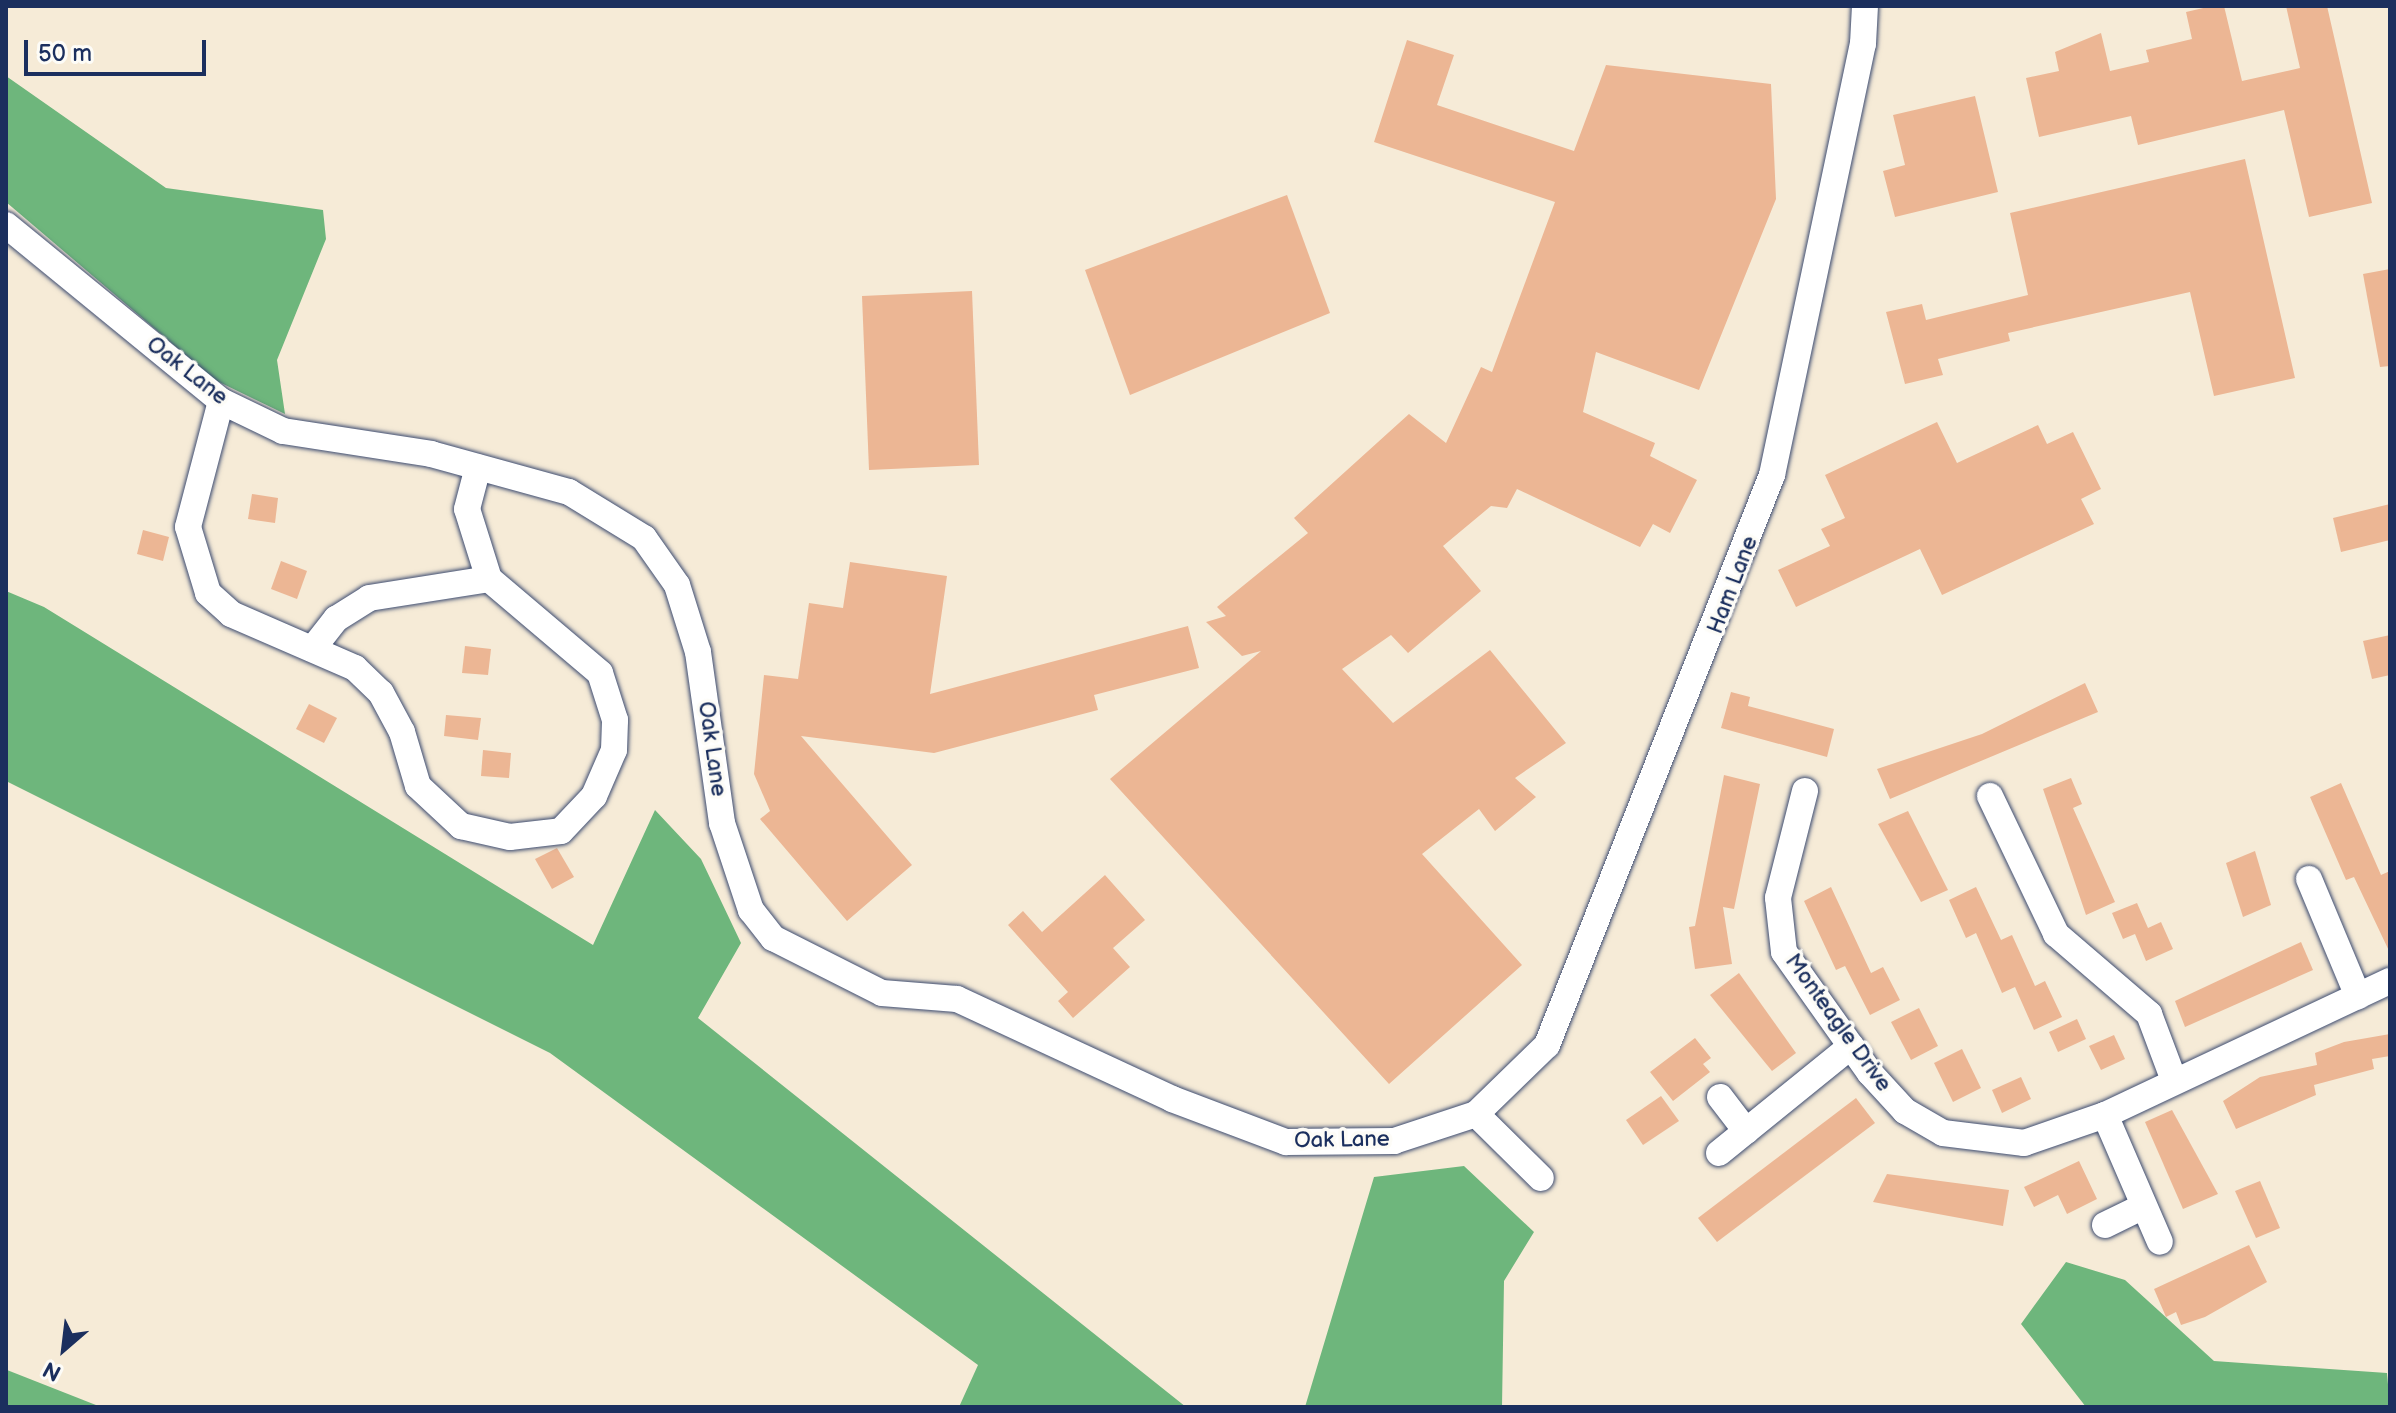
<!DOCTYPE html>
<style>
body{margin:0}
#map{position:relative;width:2396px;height:1413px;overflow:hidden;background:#f6ebd7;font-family:"Balsamiq Sans",sans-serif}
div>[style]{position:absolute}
.forest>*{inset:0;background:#6eb67c}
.building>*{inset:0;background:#ecb694}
.roads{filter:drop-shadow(0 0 2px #3c4b70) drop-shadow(0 0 2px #3c4b70)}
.street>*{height:26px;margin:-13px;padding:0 13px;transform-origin:13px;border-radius:13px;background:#fff}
span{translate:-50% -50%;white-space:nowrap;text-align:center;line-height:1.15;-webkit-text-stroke:7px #fdfcf7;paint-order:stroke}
.street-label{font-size:22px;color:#1b2f5e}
.frame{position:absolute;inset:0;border:8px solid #1b2f5e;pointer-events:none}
.north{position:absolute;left:24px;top:1309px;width:80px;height:80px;-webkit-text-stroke:6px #fdfcf7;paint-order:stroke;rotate:208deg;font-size:22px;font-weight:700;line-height:32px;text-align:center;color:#1b2f5e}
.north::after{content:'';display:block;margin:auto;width:28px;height:36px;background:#1b2f5e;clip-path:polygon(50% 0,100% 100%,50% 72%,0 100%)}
.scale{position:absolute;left:24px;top:40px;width:182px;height:36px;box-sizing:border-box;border:4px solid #1b2f5e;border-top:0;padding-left:10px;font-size:24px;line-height:28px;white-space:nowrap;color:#1b2f5e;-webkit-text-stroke:6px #fdfcf7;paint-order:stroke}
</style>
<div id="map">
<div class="forest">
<i style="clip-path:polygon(6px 76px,166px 188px,323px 210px,326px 239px,277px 360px,285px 414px,215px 380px,6px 202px)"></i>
<i style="clip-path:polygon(6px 591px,44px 607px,593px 945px,655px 810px,701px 859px,741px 943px,698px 1018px,1186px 1407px,959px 1407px,978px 1365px,550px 1053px,6px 781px)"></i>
<i style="clip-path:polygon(1464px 1166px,1534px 1232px,1504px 1281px,1502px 1407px,1305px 1407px,1374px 1177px)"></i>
<i style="clip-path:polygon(2066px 1262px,2125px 1280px,2214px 1361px,2387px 1373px,2390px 1407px,2086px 1407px,2021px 1324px)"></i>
<i style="clip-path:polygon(7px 1370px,101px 1407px,6px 1407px)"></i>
</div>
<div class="building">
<i style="clip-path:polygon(2212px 6px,2224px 6px,2242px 81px,2300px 68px,2286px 6px,2327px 6px,2372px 203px,2309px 217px,2284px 110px,2138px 145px,2131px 116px,2039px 137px,2026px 78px,2059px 71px,2055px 52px,2101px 33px,2110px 71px,2149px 62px,2146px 50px,2192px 39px,2186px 12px)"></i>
<i style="clip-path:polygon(1407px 40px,1454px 55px,1437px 105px,1574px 151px,1606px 65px,1771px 84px,1776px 199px,1699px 390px,1596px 352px,1583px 412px,1655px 443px,1650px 456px,1697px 480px,1670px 533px,1653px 524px,1640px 547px,1517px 489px,1507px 508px,1491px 506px,1443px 546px,1481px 591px,1408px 653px,1391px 635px,1342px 669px,1393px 723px,1490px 650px,1566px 743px,1515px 778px,1536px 797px,1495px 831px,1479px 809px,1422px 854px,1522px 965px,1389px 1084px,1110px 779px,1261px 651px,1242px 656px,1206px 622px,1226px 616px,1217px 607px,1308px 533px,1294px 518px,1409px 414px,1446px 443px,1481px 367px,1492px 372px,1555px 202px,1374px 142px)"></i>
<i style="clip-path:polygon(1975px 96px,1998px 192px,1895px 217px,1883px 171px,1905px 165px,1893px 115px)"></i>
<i style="clip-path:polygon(2245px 159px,2295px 378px,2214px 396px,2190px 292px,2008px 333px,2010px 341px,1938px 359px,1943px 375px,1905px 384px,1886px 312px,1922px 304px,1926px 320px,2028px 295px,2010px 213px)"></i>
<i style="clip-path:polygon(1287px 195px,1330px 313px,1130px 395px,1085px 270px)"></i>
<i style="clip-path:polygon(2390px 269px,2390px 366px,2380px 367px,2363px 274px)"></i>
<i style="clip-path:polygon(972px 291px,979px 465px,869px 470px,862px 296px)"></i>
<i style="clip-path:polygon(1937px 422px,1957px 463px,2038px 425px,2047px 444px,2073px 432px,2101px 489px,2081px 499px,2094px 524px,1942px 595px,1920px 549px,1796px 607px,1778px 570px,1830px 546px,1821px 529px,1845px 518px,1825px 475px)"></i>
<i style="clip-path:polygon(252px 494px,278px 498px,275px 523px,248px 519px)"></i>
<i style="clip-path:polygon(2390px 504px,2390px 540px,2341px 552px,2333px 518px)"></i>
<i style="clip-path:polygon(143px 530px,169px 537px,163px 561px,137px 554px)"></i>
<i style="clip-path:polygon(281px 561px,307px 571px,297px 599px,271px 589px)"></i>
<i style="clip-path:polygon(850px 562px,947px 576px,930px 694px,1188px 626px,1199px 668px,1094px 695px,1098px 710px,934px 753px,801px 736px,912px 865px,847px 921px,760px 819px,770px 811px,754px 774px,764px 675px,798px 679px,809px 603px,843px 608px)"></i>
<i style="clip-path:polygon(2390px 635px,2390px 675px,2372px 679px,2363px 641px)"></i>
<i style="clip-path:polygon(465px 646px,491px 649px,488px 675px,462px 673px)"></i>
<i style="clip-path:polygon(2085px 683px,2098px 712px,1890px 799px,1877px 769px,1982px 734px)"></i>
<i style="clip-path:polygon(1731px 692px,1750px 697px,1748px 706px,1834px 729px,1827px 757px,1721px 728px)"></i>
<i style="clip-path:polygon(309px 704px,337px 718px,324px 743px,296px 729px)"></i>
<i style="clip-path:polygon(446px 715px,481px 718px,478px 740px,444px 736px)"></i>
<i style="clip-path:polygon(483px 750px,511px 753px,509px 778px,481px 776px)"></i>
<i style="clip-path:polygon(1724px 775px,1760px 784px,1734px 909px,1723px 907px,1732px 964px,1695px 969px,1689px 927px,1695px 926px)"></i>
<i style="clip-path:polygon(2071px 778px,2082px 804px,2073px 808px,2115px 902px,2086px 915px,2043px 789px)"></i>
<i style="clip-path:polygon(2341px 783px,2381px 875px,2390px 871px,2390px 953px,2354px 877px,2346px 880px,2310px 797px)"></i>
<i style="clip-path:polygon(1908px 811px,1948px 890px,1921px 902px,1878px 824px)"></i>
<i style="clip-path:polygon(557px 848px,574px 877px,552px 889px,535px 859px)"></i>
<i style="clip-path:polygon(2255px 851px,2271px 905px,2243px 917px,2226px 863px)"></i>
<i style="clip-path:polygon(1105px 875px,1145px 920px,1113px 948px,1130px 967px,1073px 1018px,1058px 1001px,1068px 992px,1008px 925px,1023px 911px,1042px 932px)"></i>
<i style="clip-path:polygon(1831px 887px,1871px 973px,1883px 967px,1900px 1000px,1870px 1015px,1845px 966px,1836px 970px,1804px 901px)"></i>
<i style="clip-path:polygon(1976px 887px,2001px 940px,2012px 935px,2035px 986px,2045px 981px,2062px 1017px,2034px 1030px,2015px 987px,2002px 993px,1976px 933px,1966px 938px,1949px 900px)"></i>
<i style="clip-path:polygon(2137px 903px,2148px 928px,2161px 922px,2173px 949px,2146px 961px,2135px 934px,2123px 939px,2112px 913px)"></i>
<i style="clip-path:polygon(2301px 942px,2313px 970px,2185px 1027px,2175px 1001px)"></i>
<i style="clip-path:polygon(1739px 973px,1796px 1053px,1772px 1071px,1710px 995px)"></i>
<i style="clip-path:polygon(1919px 1008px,1938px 1046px,1911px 1060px,1891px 1022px)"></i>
<i style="clip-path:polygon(2077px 1019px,2086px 1039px,2058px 1052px,2049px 1032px)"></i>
<i style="clip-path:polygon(2390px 1034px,2390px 1056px,2372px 1059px,2374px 1069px,2314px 1085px,2316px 1095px,2236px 1129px,2223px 1101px,2260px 1077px,2317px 1065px,2315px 1053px,2344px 1042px)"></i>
<i style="clip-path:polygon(2114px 1035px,2125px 1059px,2101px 1070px,2089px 1046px)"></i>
<i style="clip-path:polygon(1695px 1038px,1711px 1058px,1703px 1064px,1710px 1072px,1673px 1101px,1650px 1072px)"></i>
<i style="clip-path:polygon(1962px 1049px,1981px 1088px,1953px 1102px,1934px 1063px)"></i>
<i style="clip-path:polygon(2021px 1077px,2031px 1099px,2002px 1113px,1992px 1090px)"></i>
<i style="clip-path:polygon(1661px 1096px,1679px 1121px,1643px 1145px,1626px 1120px)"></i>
<i style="clip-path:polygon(1856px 1098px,1875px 1123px,1717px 1242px,1698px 1218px)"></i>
<i style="clip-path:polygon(2172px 1110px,2218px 1194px,2183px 1209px,2145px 1122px)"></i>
<i style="clip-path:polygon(2079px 1161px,2097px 1199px,2067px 1214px,2058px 1195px,2034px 1207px,2024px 1187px)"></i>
<i style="clip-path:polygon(1887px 1174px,2009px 1190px,2003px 1226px,1873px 1202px)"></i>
<i style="clip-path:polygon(2260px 1181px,2280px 1228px,2256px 1238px,2235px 1191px)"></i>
<i style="clip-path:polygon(2249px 1245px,2267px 1282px,2205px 1317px,2181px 1325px,2176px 1312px,2166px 1317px,2154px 1289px)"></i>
</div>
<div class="roads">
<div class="street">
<i style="left:6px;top:225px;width:278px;rotate:39.3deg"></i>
<i style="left:221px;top:401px;width:69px;rotate:25.8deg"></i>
<i style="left:283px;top:431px;width:150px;rotate:8.8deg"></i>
<i style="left:431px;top:454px;width:143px;rotate:15.4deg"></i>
<i style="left:569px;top:492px;width:88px;rotate:31.5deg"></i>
<i style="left:644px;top:538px;width:57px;rotate:54.9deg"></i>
<i style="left:677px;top:585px;width:70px;rotate:72.6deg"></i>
<i style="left:698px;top:652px;width:173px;rotate:82deg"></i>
<i style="left:722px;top:823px;width:92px;rotate:71.6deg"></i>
<i style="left:751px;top:910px;width:36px;rotate:52deg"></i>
<i style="left:773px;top:938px;width:122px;rotate:26.8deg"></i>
<i style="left:882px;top:993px;width:75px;rotate:4.6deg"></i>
<i style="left:957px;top:999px;width:237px;rotate:24.9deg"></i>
<i style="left:1172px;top:1099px;width:122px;rotate:20.7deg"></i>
<i style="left:1286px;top:1142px;width:108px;rotate:-0.5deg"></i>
<i style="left:1394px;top:1141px;width:86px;rotate:-18.2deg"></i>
<i style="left:1476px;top:1114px;width:99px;rotate:-44.2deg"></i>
<i style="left:1547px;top:1045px;width:613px;rotate:-68.46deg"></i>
<i style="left:1772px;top:475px;width:441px;rotate:-78.1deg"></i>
<i style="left:1863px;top:44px;width:38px;rotate:-87deg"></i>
<i style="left:221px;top:401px;width:130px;rotate:104.7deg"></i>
<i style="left:188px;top:527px;width:69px;rotate:73.1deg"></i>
<i style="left:208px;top:593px;width:31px;rotate:42deg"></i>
<i style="left:231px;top:614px;width:135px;rotate:23.5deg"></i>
<i style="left:355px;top:668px;width:36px;rotate:44deg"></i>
<i style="left:381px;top:693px;width:44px;rotate:61.7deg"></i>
<i style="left:402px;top:732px;width:56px;rotate:73.5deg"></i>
<i style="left:418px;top:786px;width:59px;rotate:42.9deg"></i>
<i style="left:461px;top:826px;width:50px;rotate:12.7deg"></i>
<i style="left:510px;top:837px;width:51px;rotate:-6.7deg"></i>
<i style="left:561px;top:831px;width:48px;rotate:-46.7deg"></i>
<i style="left:594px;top:796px;width:50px;rotate:-66.5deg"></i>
<i style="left:614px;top:750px;width:30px;rotate:-88deg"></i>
<i style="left:615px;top:720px;width:49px;rotate:-107.7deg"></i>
<i style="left:600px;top:673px;width:145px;rotate:-139.7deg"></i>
<i style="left:489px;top:579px;width:73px;rotate:-107.4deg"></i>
<i style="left:467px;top:509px;width:43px;rotate:-75.3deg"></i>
<i style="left:314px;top:647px;width:36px;rotate:-52deg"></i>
<i style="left:336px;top:619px;width:39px;rotate:-32deg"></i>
<i style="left:369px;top:598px;width:121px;rotate:-9deg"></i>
<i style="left:1805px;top:791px;width:110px;rotate:104.2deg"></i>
<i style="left:1778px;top:898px;width:54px;rotate:83.7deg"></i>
<i style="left:1784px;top:952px;width:148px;rotate:54.6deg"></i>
<i style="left:1870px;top:1073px;width:52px;rotate:47.4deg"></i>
<i style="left:1905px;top:1111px;width:44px;rotate:30.1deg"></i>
<i style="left:1943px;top:1133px;width:82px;rotate:7deg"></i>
<i style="left:2024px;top:1143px;width:86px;rotate:-19.1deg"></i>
<i style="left:2105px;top:1115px;width:315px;rotate:-25.2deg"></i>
<i style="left:1990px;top:796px;width:153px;rotate:64.4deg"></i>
<i style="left:2056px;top:934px;width:123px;rotate:40.7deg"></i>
<i style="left:2149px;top:1014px;width:68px;rotate:69.4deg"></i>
<i style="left:2309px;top:879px;width:127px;rotate:67.3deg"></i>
<i style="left:1720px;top:1097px;width:43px;rotate:52.6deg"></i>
<i style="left:1476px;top:1114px;width:91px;rotate:44.6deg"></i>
<i style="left:2105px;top:1115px;width:138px;rotate:66.6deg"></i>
<i style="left:1719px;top:1153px;width:170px;rotate:-39deg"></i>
<i style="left:2105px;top:1225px;width:43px;rotate:-26deg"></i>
</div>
</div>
<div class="street-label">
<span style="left:187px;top:371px;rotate:38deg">Oak Lane</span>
<span style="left:1733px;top:585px;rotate:-69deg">Ham Lane</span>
<span style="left:712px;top:749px;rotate:82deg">Oak Lane</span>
<span style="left:1838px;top:1023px;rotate:54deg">Monteagle Drive</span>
<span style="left:1342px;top:1140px;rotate:-1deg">Oak Lane</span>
</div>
<div class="frame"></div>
<div class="north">N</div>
<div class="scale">50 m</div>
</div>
